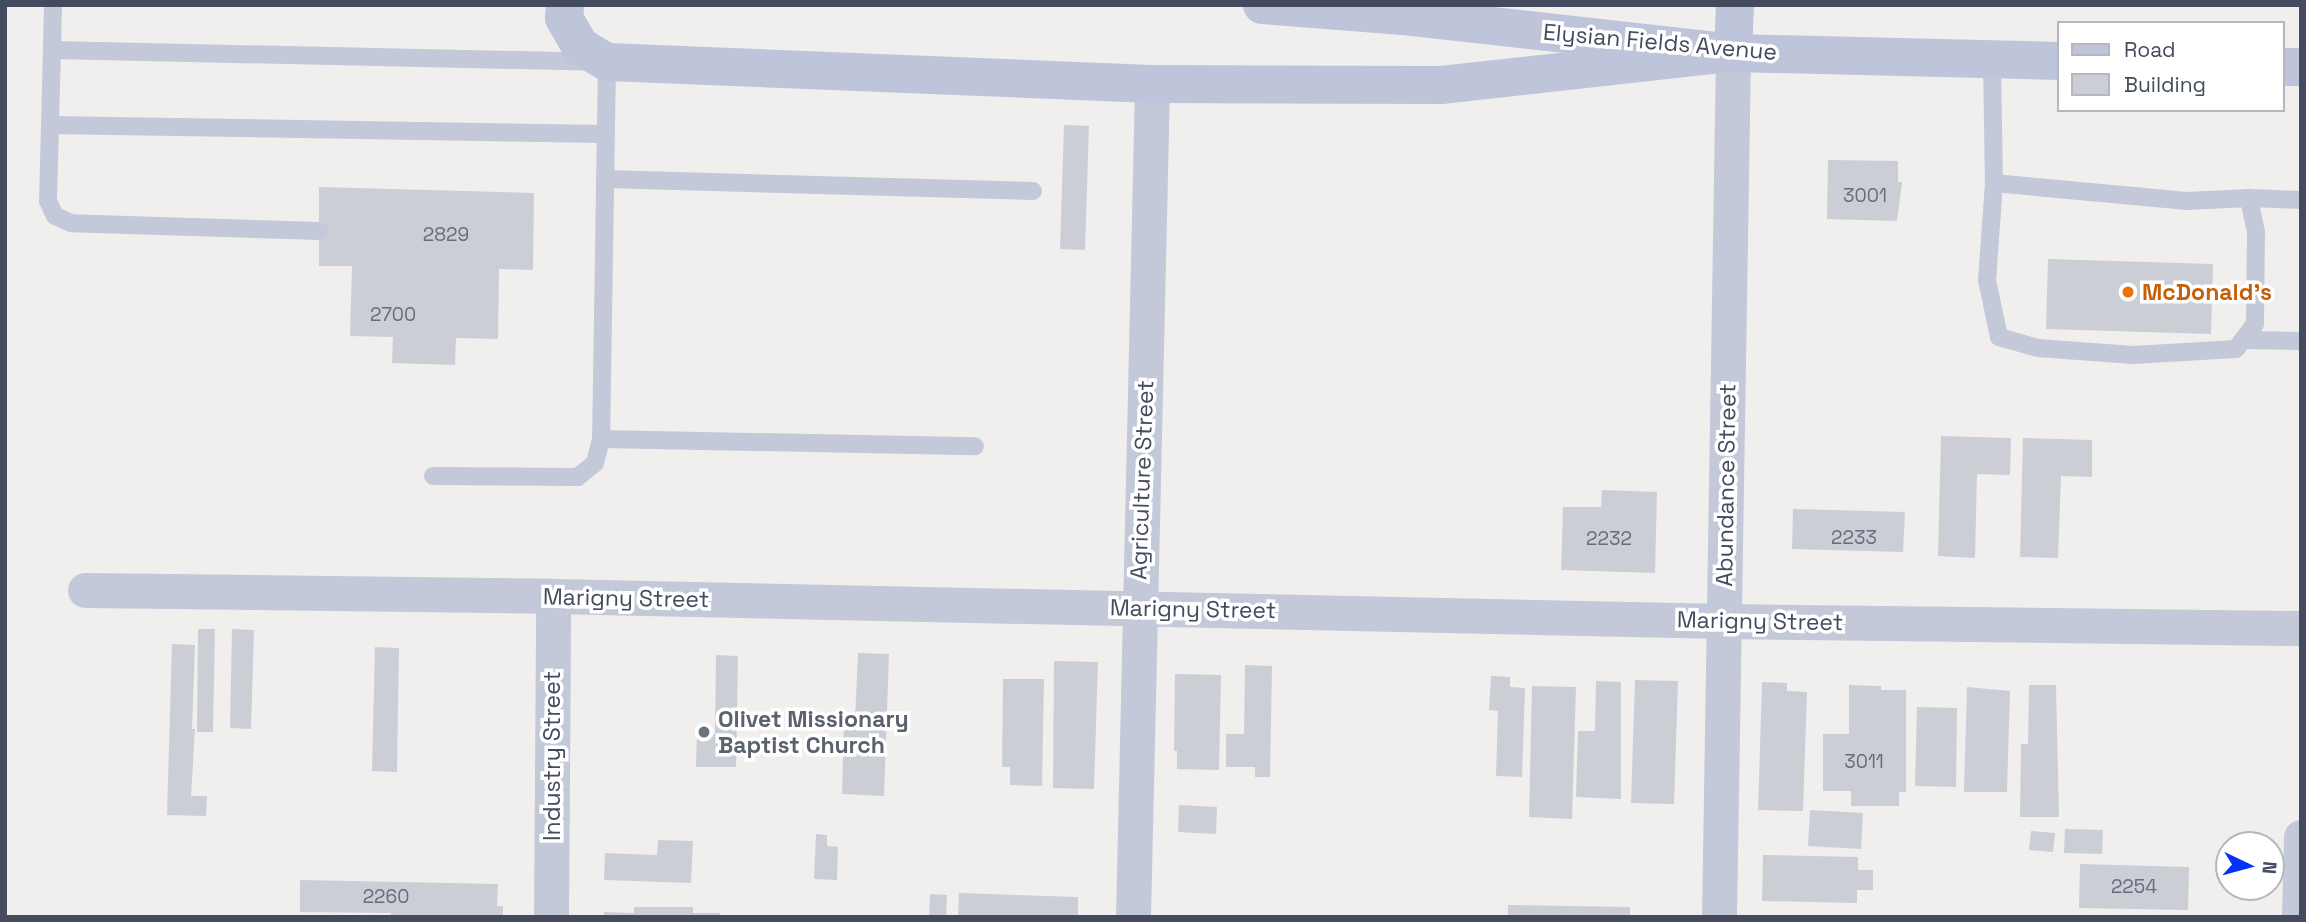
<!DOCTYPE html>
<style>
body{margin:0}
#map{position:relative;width:2306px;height:922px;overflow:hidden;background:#f1eeee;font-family:"Space Grotesk",sans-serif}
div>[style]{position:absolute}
.building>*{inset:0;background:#ccced6}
.lane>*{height:18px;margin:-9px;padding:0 9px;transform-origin:9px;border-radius:9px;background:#c3c9d8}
.street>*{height:35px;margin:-17.5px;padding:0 17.5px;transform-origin:17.5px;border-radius:17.5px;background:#c3c9d8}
.secondary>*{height:38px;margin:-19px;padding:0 19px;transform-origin:19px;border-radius:19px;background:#bec5da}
.dots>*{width:19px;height:19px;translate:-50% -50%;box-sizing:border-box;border:4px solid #fff;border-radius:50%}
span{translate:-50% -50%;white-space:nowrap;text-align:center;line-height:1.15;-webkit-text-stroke:7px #fff;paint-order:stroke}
.number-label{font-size:19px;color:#666c7c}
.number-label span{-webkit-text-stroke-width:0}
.street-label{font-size:23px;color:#444b5e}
.food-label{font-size:23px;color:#c56008;font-weight:700}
.left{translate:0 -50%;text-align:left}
.worship-label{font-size:23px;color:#5b616d;font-weight:700}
.frame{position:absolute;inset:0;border:7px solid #444b5e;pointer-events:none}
.legend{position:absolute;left:2057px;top:21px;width:228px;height:91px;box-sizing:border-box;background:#fff;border:2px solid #b4b7bf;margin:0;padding:9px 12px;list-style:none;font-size:21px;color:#444b5e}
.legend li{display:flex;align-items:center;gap:14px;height:35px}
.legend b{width:35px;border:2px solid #b4b7bf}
.north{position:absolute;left:2215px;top:831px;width:70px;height:70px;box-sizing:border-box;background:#fff;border:2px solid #b4b7bf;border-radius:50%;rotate:95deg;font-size:19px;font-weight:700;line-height:28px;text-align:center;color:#444b5e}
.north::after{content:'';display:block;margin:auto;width:24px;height:32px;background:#0433f5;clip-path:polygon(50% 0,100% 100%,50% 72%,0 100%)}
</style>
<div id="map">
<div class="building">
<i style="clip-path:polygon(1064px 125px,1089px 126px,1085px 250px,1060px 249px)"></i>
<i style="clip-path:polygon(1828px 160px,1898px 161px,1898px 182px,1902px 182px,1897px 221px,1827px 219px)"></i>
<i style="clip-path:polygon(319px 187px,534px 193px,533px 270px,499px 269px,498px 339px,456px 338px,455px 365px,392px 363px,393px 337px,350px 336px,352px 266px,319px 266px)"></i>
<i style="clip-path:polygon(2048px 259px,2213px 264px,2211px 334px,2046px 329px)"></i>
<i style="clip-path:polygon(1941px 436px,2011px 438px,2010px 475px,1977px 474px,1975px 558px,1938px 556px)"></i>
<i style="clip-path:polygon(2023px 438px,2092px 440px,2092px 477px,2061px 476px,2058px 558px,2020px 557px)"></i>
<i style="clip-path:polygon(1602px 490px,1657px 492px,1655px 573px,1561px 570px,1563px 507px,1601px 507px)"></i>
<i style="clip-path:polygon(1793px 509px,1905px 512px,1903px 552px,1792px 549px)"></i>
<i style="clip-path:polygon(198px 629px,215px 629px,213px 732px,197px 732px)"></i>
<i style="clip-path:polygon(232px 629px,254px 630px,251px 729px,230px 728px)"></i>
<i style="clip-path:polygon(172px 644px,195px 645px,192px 729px,195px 729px,191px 796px,207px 796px,206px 816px,167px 815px)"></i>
<i style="clip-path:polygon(375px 647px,399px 648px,397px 772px,372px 771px)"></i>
<i style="clip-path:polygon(858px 653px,889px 654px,884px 796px,842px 794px,844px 718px,855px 719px)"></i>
<i style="clip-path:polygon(716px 655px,738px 656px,736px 767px,696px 767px,697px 733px,715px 734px)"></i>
<i style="clip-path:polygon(1054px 661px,1098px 662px,1094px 789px,1053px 788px)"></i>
<i style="clip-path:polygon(1245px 665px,1272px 666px,1270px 777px,1255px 777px,1255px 767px,1226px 767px,1226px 734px,1244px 734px)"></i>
<i style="clip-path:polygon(1175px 674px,1221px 675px,1219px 770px,1177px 769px,1177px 751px,1174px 751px)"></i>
<i style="clip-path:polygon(1491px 676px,1510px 677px,1510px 687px,1525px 688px,1522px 777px,1496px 776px,1498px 711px,1489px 710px)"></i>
<i style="clip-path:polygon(1003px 679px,1044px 679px,1042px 786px,1010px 785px,1010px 767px,1002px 767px)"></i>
<i style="clip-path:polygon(1635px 680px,1678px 681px,1674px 804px,1631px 803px)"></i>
<i style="clip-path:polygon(1596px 681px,1621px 682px,1621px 799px,1576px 797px,1578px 731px,1595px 731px)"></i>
<i style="clip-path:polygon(1762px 682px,1787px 683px,1787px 691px,1807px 692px,1803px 811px,1758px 810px)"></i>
<i style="clip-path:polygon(1849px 685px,1881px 686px,1881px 690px,1906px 690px,1906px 792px,1899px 792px,1899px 806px,1851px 806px,1851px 791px,1823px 791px,1823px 734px,1849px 734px)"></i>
<i style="clip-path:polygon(2029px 685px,2056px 685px,2059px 817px,2020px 817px,2021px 744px,2028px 744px)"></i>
<i style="clip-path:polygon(1532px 686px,1576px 687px,1572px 819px,1529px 817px)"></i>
<i style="clip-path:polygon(1967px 687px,2010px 691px,2007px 792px,1964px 792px)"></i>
<i style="clip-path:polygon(1917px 707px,1957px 708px,1956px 787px,1915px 786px)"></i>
<i style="clip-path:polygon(1179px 805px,1217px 807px,1216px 834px,1178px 832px)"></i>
<i style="clip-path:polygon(1810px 810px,1863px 813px,1861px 849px,1808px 846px)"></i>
<i style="clip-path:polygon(2065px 829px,2103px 830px,2102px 854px,2064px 853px)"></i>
<i style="clip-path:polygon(2031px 831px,2055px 833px,2053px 852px,2029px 850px)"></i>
<i style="clip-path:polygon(816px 834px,827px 835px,827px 846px,838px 847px,837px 880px,814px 879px)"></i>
<i style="clip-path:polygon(658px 840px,693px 841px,691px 883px,604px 880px,605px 853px,657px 855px)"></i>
<i style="clip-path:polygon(1763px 855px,1858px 857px,1858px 870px,1873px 870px,1873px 890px,1857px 890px,1857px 903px,1762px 901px)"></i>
<i style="clip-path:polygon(2080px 864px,2189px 867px,2188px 910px,2079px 908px)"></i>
<i style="clip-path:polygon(300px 880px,498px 884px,497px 906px,503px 906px,503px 917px,390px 917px,391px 913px,300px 912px)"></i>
<i style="clip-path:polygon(959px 893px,1078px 897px,1078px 917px,958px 917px)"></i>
<i style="clip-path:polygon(930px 894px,947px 895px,946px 917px,929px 917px)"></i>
<i style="clip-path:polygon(1508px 905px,1630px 907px,1630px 917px,1508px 917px)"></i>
<i style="clip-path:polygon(634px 907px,693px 907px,693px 913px,720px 913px,720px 917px,604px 917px,604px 912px,634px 913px)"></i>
</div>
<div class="lane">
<i style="left:53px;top:5px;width:45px;rotate:91.3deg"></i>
<i style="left:52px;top:50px;width:555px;rotate:1.24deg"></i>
<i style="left:607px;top:62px;width:377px;rotate:90.9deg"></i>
<i style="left:601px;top:439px;width:25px;rotate:104deg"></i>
<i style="left:595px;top:463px;width:22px;rotate:141deg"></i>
<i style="left:578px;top:477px;width:145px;rotate:-179.6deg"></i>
<i style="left:1992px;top:60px;width:123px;rotate:89.1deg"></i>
<i style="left:1994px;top:183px;width:97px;rotate:94.1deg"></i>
<i style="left:1987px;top:280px;width:58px;rotate:78.1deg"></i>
<i style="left:1999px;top:337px;width:41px;rotate:15.8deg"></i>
<i style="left:2038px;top:348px;width:95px;rotate:4.2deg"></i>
<i style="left:2133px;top:355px;width:103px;rotate:-3.3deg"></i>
<i style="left:2236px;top:349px;width:31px;rotate:-53deg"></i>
<i style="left:2255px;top:324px;width:92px;rotate:-89.4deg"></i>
<i style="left:2256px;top:232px;width:35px;rotate:-102deg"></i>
<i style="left:2249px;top:198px;width:62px;rotate:177.2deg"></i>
<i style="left:2187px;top:201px;width:194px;rotate:-174.7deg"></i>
<i style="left:50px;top:125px;width:75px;rotate:-88.5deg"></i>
<i style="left:605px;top:179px;width:428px;rotate:1.6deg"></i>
<i style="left:2249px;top:198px;width:52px;rotate:2.2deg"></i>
<i style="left:319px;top:231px;width:248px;rotate:-178.2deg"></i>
<i style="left:71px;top:223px;width:17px;rotate:-156deg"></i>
<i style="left:55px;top:216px;width:17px;rotate:-115deg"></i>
<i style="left:48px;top:201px;width:76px;rotate:-88.5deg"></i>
<i style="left:50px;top:125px;width:556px;rotate:0.93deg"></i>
<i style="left:2243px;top:340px;width:58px;rotate:1deg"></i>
<i style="left:601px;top:439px;width:374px;rotate:1.1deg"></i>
</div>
<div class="street">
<i style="left:85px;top:590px;width:468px;rotate:0.7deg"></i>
<i style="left:553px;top:596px;width:1171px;rotate:1.22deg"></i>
<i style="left:1724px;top:621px;width:577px;rotate:0.7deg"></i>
<i style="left:551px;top:917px;width:321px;rotate:-89.6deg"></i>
<i style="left:1133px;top:917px;width:833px;rotate:-88.69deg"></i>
<i style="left:1719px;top:917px;width:864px;rotate:-89.07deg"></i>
<i style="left:2299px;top:917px;width:80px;rotate:-88.6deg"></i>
</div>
<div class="secondary">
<i style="left:565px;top:5px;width:13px;rotate:94deg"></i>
<i style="left:564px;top:18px;width:32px;rotate:60deg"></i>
<i style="left:580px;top:46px;width:31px;rotate:31deg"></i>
<i style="left:607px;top:62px;width:545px;rotate:2.31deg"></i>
<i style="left:1152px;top:84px;width:289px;rotate:0.2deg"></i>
<i style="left:1441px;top:85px;width:294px;rotate:-6.3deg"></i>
<i style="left:1262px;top:5px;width:151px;rotate:4.5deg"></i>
<i style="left:1413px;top:17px;width:322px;rotate:6.4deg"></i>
<i style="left:1733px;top:53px;width:326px;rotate:1.4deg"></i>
<i style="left:1733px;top:53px;width:48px;rotate:-87.6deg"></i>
<i style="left:2283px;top:67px;width:18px"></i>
</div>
<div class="dots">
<i style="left:2128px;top:292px;background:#e8710a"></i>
<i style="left:704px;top:732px;background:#6b7280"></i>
</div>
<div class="number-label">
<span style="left:1865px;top:196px">3001</span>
<span style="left:446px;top:235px">2829</span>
<span style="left:393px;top:315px">2700</span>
<span style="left:1854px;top:538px">2233</span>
<span style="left:1609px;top:539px">2232</span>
<span style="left:1864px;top:762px">3011</span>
<span style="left:2134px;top:887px">2254</span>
<span style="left:386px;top:897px">2260</span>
</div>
<div class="street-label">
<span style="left:1660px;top:42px;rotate:5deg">Elysian Fields Avenue</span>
<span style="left:1142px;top:480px;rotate:-88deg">Agriculture Street</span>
<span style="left:1726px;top:485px;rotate:-89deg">Abundance Street</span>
<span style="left:626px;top:598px;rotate:1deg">Marigny Street</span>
<span style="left:1193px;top:609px;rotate:1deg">Marigny Street</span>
<span style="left:1760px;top:621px;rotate:1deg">Marigny Street</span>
<span style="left:552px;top:756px;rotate:-90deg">Industry Street</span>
</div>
<div class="food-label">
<span class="left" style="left:2142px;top:292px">McDonald's</span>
</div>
<div class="worship-label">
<span class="left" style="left:718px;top:732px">Olivet Missionary<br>Baptist Church</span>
</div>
<div class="frame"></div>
<ul class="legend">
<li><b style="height:9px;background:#bec5da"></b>Road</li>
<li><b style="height:19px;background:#ccced6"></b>Building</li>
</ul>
<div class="north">N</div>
</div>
